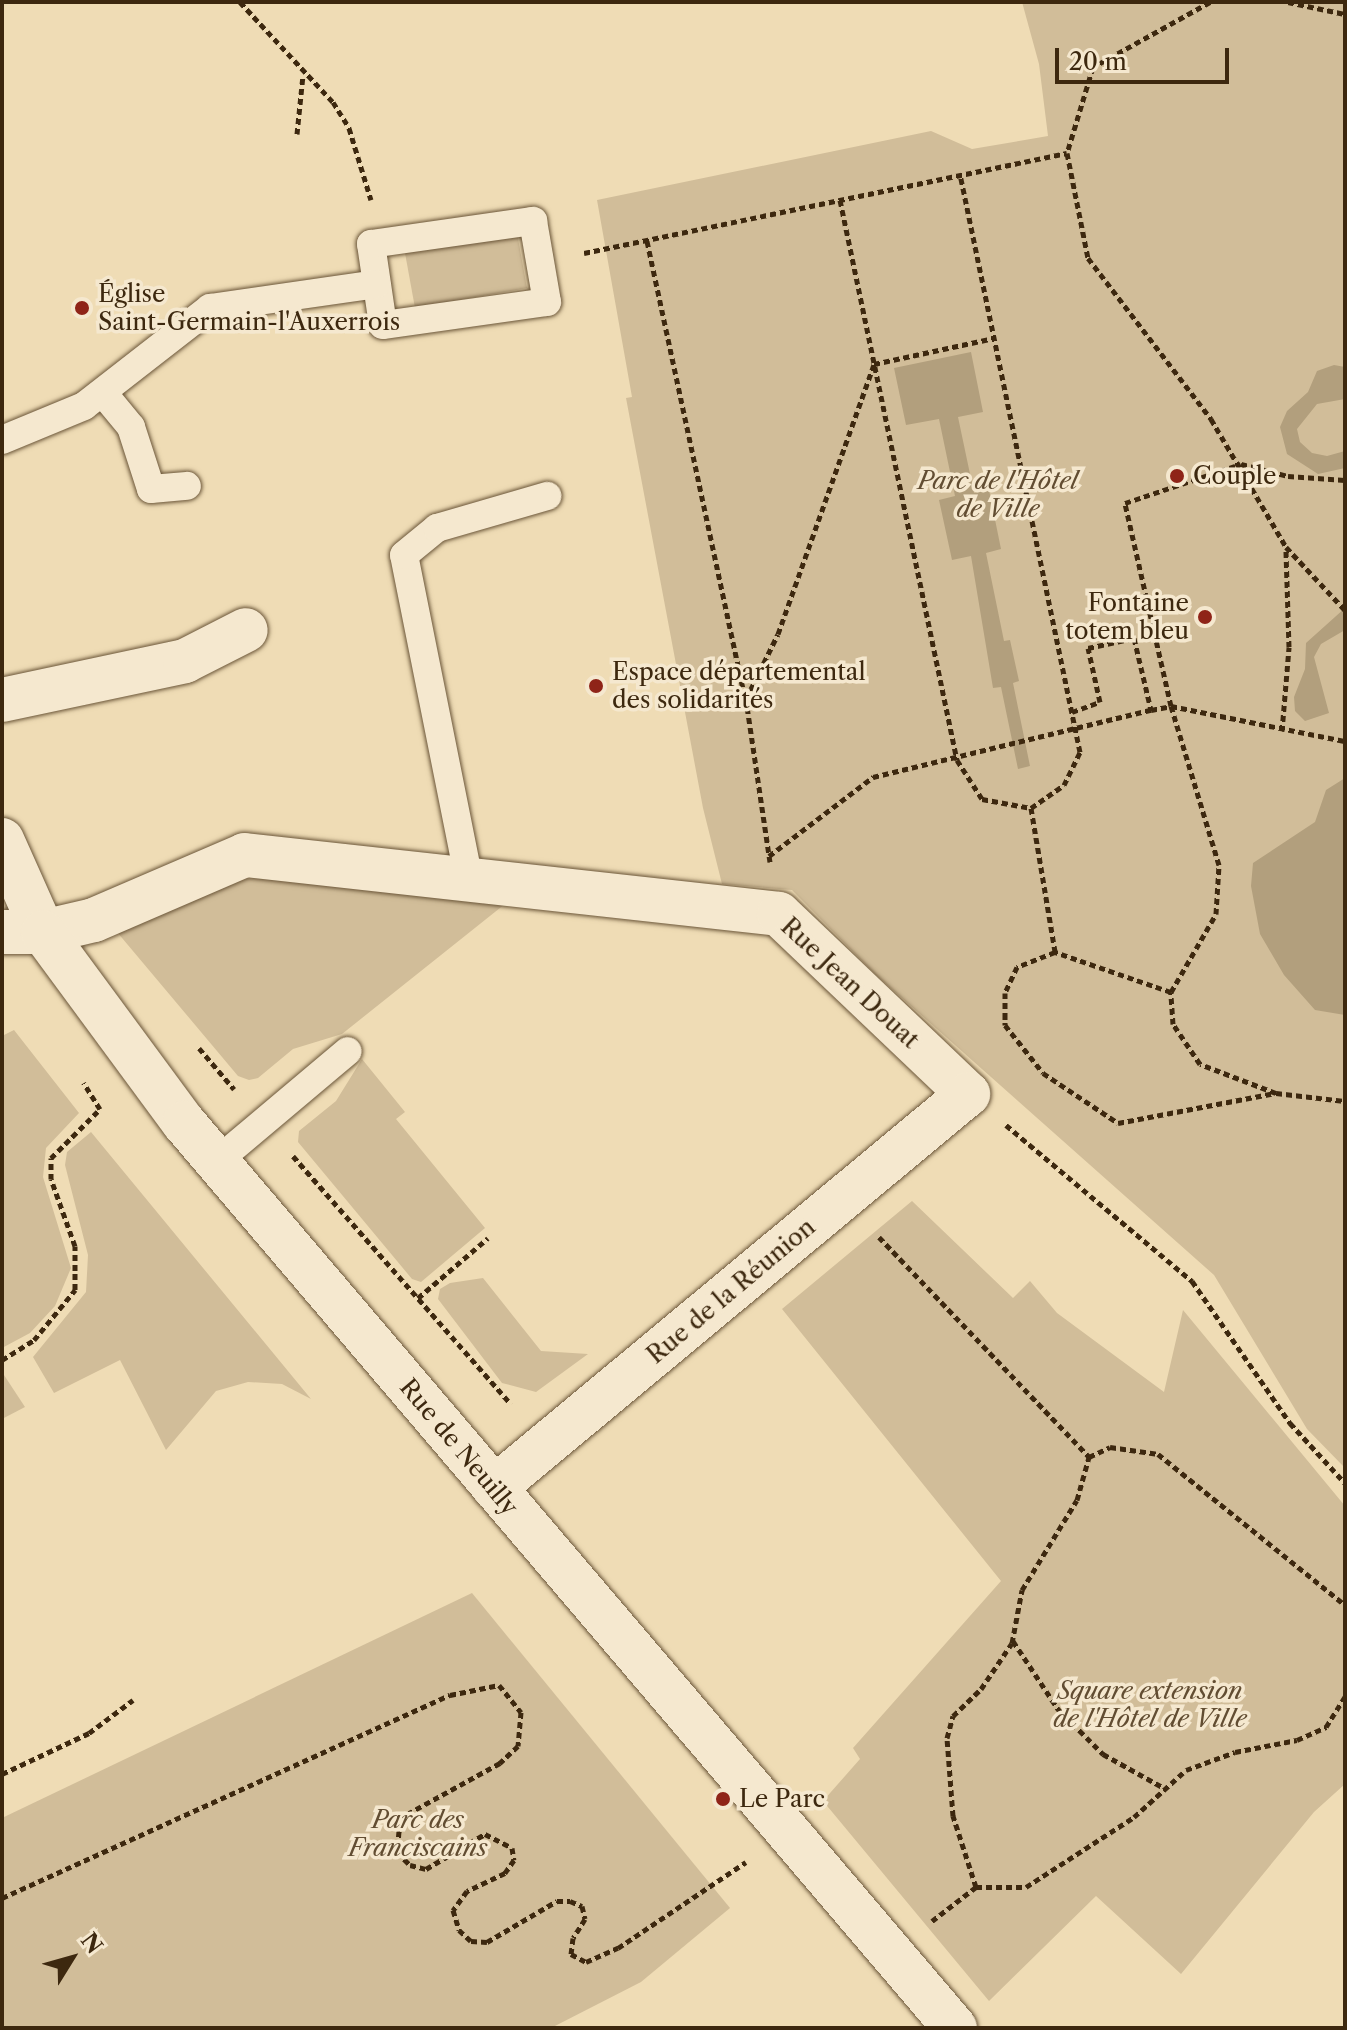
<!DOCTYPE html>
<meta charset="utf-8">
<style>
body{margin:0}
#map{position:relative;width:1347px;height:2030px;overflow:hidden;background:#efdcb5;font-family:"Libre Caslon Text",serif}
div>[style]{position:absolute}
.green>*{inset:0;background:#d1bd99}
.water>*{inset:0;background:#b29f7d}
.path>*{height:5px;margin-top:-2.5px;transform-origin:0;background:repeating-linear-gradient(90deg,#3d280f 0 6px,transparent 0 10px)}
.roads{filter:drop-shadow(0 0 2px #6a5538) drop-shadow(0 0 2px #6a5538)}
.lane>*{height:28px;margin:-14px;padding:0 14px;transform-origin:14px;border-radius:14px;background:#f5e8cf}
.street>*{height:44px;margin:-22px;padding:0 22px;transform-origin:22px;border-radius:22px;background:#f5e8cf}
.secondary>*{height:44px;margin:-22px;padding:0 22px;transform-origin:22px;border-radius:22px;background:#f5e8cf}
.dots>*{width:22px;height:22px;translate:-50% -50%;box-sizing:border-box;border:4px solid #f5e8cf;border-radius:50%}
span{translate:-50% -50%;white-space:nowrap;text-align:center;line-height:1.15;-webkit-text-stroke:7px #f5e8cf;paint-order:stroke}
.poi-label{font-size:24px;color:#3d280f}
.left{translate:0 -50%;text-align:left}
.right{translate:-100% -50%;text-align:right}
.park-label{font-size:24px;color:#624d32;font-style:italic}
.street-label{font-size:24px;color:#3d280f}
.frame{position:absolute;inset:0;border:4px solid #3d280f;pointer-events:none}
.north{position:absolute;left:32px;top:1918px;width:80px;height:80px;-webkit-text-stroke:6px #f5e8cf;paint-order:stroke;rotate:53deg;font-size:22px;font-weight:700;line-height:32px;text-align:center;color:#3d280f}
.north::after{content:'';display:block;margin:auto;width:28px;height:36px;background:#3d280f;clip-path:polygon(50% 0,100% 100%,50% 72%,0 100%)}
.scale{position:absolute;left:1055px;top:48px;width:174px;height:36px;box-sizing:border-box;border:4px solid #3d280f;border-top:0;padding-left:10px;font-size:24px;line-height:28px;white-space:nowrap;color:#3d280f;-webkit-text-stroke:6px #f5e8cf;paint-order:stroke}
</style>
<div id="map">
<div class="green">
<i style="clip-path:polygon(1022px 2px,1345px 2px,1345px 1468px,1307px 1429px,1214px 1275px,875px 974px,792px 890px,722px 884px,703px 808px,626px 398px,632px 397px,597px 200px,931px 131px,972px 149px,1048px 136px,1039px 64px)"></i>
<i style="clip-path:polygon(517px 233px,527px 288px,415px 308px,405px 253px)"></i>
<i style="clip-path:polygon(314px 872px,510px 900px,342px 1034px,293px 1049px,258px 1078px,249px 1080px,238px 1076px,117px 932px,237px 880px)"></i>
<i style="clip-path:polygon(14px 1030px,79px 1113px,46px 1148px,43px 1177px,71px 1268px,55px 1306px,30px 1333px,2px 1348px,2px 1036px)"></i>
<i style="clip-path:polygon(362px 1059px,405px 1112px,396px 1119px,485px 1228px,421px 1282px,412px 1279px,298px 1142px,299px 1131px,336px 1101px)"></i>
<i style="clip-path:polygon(91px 1132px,311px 1399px,282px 1384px,248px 1382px,216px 1391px,166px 1450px,120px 1360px,54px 1393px,33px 1357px,86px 1292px,88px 1255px,65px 1165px,67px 1152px)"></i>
<i style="clip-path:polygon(912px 1201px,1013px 1298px,1030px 1281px,1057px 1313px,1164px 1392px,1183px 1310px,1345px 1506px,1345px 1784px,1314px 1812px,1181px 1974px,1096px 1896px,989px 2001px,823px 1801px,860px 1759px,853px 1748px,1001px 1581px,782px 1309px)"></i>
<i style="clip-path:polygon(483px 1278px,541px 1351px,588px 1354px,536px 1392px,502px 1383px,438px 1299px,440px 1289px,450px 1283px)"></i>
<i style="clip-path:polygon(2px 1372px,25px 1407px,2px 1419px)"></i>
<i style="clip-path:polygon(472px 1593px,730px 1908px,641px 1982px,551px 2028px,2px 2028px,2px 1818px)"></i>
</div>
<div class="water">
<i style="clip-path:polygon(971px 352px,983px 412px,958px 417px,974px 493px,989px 490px,1001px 549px,986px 553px,1004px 641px,1010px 640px,1019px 681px,1013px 683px,1030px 766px,1018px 769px,1001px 687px,993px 688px,971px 556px,952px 560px,939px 500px,955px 496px,939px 419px,906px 425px,894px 368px)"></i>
<i style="clip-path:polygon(1334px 365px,1345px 367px,1345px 399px,1317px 404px,1297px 429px,1300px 442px,1312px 453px,1327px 456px,1345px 451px,1345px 468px,1318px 474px,1287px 454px,1280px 427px,1287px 411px,1308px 392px,1317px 371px)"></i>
<i style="clip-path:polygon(1345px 608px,1345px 630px,1321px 644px,1314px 657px,1329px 713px,1305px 721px,1295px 711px,1294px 697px,1305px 669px,1306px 643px)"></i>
<i style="clip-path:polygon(1345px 778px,1345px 1015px,1315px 1010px,1284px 975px,1260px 934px,1251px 886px,1253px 863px,1315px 822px,1326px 790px)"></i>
</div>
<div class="path">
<i style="left:240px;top:2px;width:137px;rotate:47.1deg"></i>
<i style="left:333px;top:102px;width:31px;rotate:58deg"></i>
<i style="left:349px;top:128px;width:75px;rotate:73deg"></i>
<i style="left:1210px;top:2px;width:134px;rotate:150.9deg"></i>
<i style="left:1093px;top:67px;width:90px;rotate:106.8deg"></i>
<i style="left:1067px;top:153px;width:107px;rotate:78.7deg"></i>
<i style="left:1088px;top:258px;width:203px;rotate:52.6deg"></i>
<i style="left:1211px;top:419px;width:148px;rotate:59.6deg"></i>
<i style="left:1286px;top:547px;width:86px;rotate:46.9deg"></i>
<i style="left:1288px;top:2px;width:58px;rotate:11.9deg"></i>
<i style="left:297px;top:134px;width:59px;rotate:-84.2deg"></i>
<i style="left:840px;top:200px;width:572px;rotate:78.2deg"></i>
<i style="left:957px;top:760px;width:46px;rotate:57.3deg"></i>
<i style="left:982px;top:799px;width:50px;rotate:10.4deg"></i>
<i style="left:1031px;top:808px;width:40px;rotate:-34.9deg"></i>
<i style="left:1064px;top:785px;width:37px;rotate:-64deg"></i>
<i style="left:1080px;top:752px;width:590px;rotate:-101.73deg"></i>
<i style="left:647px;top:241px;width:466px;rotate:77.9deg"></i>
<i style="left:584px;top:253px;width:493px;rotate:-11.7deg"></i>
<i style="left:1072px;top:712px;width:30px;rotate:-20deg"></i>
<i style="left:1100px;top:702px;width:55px;rotate:-102.5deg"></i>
<i style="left:1088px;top:648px;width:47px;rotate:-12.3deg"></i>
<i style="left:1134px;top:638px;width:74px;rotate:76.7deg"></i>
<i style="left:1282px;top:731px;width:84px;rotate:-85.2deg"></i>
<i style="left:1289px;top:647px;width:98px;rotate:-91.8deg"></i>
<i style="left:1031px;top:808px;width:146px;rotate:80.5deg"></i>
<i style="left:769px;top:856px;width:131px;rotate:-37.2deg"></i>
<i style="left:873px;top:777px;width:286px;rotate:-13.6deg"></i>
<i style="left:1151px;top:710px;width:20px;rotate:-11deg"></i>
<i style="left:1171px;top:706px;width:177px;rotate:11.4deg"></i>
<i style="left:770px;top:862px;width:165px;rotate:-98.4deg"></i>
<i style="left:746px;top:699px;width:72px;rotate:-63.8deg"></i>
<i style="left:778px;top:634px;width:287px;rotate:-70.4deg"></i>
<i style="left:874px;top:364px;width:123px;rotate:-12.2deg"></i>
<i style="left:1171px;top:992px;width:90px;rotate:-60deg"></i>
<i style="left:1216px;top:914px;width:49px;rotate:-86.5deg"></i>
<i style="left:1219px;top:865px;width:166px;rotate:-106.8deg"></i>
<i style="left:1171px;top:706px;width:208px;rotate:-102.8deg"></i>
<i style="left:1125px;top:503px;width:122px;rotate:-18.6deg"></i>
<i style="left:1241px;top:464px;width:49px;rotate:14.3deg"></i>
<i style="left:1288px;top:476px;width:57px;rotate:4deg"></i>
<i style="left:199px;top:1048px;width:54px;rotate:49.5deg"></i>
<i style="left:1276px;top:1093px;width:81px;rotate:-159.1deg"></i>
<i style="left:1200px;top:1064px;width:48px;rotate:-124deg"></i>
<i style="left:1173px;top:1024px;width:32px;rotate:-94deg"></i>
<i style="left:1171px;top:992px;width:123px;rotate:-161deg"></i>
<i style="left:1055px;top:952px;width:41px;rotate:158.5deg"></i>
<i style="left:1017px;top:967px;width:29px;rotate:115deg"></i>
<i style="left:1005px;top:993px;width:32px;rotate:90deg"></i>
<i style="left:1005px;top:1025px;width:61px;rotate:51.6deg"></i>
<i style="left:1043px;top:1073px;width:90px;rotate:33.7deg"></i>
<i style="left:1118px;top:1123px;width:161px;rotate:-10.8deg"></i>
<i style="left:1276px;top:1093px;width:69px;rotate:6.6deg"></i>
<i style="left:1006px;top:1125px;width:243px;rotate:40deg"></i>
<i style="left:1192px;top:1281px;width:173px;rotate:55.4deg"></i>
<i style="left:1290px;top:1423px;width:81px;rotate:47.5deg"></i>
<i style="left:293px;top:1156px;width:330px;rotate:48.7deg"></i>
<i style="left:879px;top:1237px;width:304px;rotate:46.3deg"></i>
<i style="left:418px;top:1298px;width:92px;rotate:-40.6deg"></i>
<i style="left:2px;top:1360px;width:38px;rotate:-32deg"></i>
<i style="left:34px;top:1340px;width:65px;rotate:-50.6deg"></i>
<i style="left:75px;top:1290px;width:44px;rotate:-90deg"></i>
<i style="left:75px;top:1246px;width:71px;rotate:-109.7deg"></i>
<i style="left:51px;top:1179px;width:21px;rotate:-90deg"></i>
<i style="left:51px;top:1158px;width:69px;rotate:-45deg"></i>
<i style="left:100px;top:1109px;width:31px;rotate:-122deg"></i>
<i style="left:1013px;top:1641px;width:82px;rotate:56.5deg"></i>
<i style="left:1058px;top:1709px;width:64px;rotate:45deg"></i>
<i style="left:1103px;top:1754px;width:72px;rotate:29.1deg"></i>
<i style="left:2px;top:1774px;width:96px;rotate:-25.2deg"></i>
<i style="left:89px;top:1733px;width:55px;rotate:-36.9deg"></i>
<i style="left:976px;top:1887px;width:75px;rotate:-107.9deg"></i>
<i style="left:953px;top:1816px;width:78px;rotate:-94.4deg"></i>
<i style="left:947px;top:1738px;width:23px;rotate:-75deg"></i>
<i style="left:953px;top:1716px;width:39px;rotate:-44deg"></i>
<i style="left:981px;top:1689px;width:55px;rotate:-56deg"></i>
<i style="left:1012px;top:1643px;width:54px;rotate:-79.3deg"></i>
<i style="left:1022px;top:1590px;width:105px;rotate:-58.6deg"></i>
<i style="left:1077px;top:1500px;width:45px;rotate:-74.4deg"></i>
<i style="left:1089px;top:1457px;width:23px;rotate:-25deg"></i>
<i style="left:1110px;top:1447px;width:49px;rotate:8.3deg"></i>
<i style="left:1158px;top:1454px;width:240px;rotate:38.9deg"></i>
<i style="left:2px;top:1898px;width:492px;rotate:-24.4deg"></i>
<i style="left:450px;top:1695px;width:50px;rotate:-11.5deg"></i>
<i style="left:499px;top:1685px;width:35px;rotate:51deg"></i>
<i style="left:521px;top:1712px;width:34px;rotate:95deg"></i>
<i style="left:518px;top:1746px;width:25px;rotate:137deg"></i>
<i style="left:500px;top:1763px;width:104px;rotate:151.2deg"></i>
<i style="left:409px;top:1813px;width:21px;rotate:119deg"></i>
<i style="left:399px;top:1831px;width:21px;rotate:95deg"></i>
<i style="left:397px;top:1852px;width:18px;rotate:45deg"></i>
<i style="left:410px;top:1865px;width:16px;rotate:14deg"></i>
<i style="left:426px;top:1869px;width:69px;rotate:-30.7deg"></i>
<i style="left:485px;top:1834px;width:30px;rotate:27deg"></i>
<i style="left:512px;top:1848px;width:12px;rotate:81deg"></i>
<i style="left:514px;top:1860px;width:16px;rotate:125deg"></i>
<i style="left:505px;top:1873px;width:42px;rotate:154.7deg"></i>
<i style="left:467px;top:1891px;width:24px;rotate:126deg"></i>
<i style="left:453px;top:1910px;width:21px;rotate:73deg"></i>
<i style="left:459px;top:1930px;width:16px;rotate:43deg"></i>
<i style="left:471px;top:1941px;width:16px;rotate:4deg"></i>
<i style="left:487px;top:1942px;width:81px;rotate:-30.4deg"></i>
<i style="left:557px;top:1901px;width:13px"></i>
<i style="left:570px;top:1901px;width:13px;rotate:23deg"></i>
<i style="left:582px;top:1906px;width:13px;rotate:77deg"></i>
<i style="left:585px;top:1919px;width:22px;rotate:122deg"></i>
<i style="left:573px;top:1938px;width:16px;rotate:97deg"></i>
<i style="left:571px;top:1954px;width:17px;rotate:28deg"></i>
<i style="left:586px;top:1962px;width:35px;rotate:-24deg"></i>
<i style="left:618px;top:1948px;width:154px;rotate:-33.9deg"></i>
<i style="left:932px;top:1921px;width:56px;rotate:-37.7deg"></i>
<i style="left:976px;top:1887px;width:50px"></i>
<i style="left:1026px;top:1887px;width:129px;rotate:-32.9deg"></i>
<i style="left:1134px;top:1817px;width:70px;rotate:-42.1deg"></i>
<i style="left:1186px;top:1770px;width:52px;rotate:-20.2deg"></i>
<i style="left:1235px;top:1752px;width:63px;rotate:-11deg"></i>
<i style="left:1297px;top:1740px;width:32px;rotate:-24deg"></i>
<i style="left:1326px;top:1727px;width:36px;rotate:-58deg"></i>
</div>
<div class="roads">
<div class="lane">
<i style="left:533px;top:221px;width:82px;rotate:80.2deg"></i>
<i style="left:547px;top:302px;width:166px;rotate:172deg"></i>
<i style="left:383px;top:325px;width:82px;rotate:-98.4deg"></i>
<i style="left:371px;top:244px;width:164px;rotate:-8.1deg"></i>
<i style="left:103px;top:393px;width:44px;rotate:50.5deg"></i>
<i style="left:131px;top:427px;width:65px;rotate:72.1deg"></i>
<i style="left:151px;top:489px;width:36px;rotate:-5deg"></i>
<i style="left:2px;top:440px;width:89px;rotate:-22.5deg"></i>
<i style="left:84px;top:406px;width:160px;rotate:-37.9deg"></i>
<i style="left:210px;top:308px;width:168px;rotate:-8.2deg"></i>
<i style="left:469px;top:880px;width:331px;rotate:-101.3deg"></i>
<i style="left:404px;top:555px;width:43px;rotate:-39.3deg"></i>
<i style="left:437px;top:528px;width:115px;rotate:-16.2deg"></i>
<i style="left:216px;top:1162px;width:172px;rotate:-40.1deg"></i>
</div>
<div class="street">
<i style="left:2px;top:700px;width:187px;rotate:-12deg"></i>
<i style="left:185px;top:661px;width:68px;rotate:-26.9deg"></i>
<i style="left:2px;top:932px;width:41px"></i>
<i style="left:43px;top:932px;width:52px;rotate:-13.2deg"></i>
<i style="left:94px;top:920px;width:164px;rotate:-23.3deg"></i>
<i style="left:245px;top:855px;width:537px;rotate:6.3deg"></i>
<i style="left:779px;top:914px;width:261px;rotate:43.6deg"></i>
<i style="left:968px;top:1094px;width:616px;rotate:140.27deg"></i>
</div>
<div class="secondary">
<i style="left:2px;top:840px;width:101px;rotate:66deg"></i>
<i style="left:43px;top:932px;width:237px;rotate:53.6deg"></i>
<i style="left:184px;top:1123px;width:1189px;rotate:49.57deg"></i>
</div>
</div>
<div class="dots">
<i style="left:82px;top:308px;background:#8f2418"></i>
<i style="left:1177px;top:476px;background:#8f2418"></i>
<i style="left:1205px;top:617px;background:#8f2418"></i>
<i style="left:596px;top:686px;background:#8f2418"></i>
<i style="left:723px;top:1799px;background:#8f2418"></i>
</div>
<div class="poi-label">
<span class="left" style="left:98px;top:308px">Église<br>Saint-Germain-l'Auxerrois</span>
<span class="left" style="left:1193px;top:476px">Couple</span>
<span class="right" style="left:1189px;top:617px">Fontaine<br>totem bleu</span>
<span class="left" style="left:612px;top:686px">Espace départemental<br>des solidarités</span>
<span class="left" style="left:739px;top:1799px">Le Parc</span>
</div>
<div class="park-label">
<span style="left:998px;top:495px">Parc de l'Hôtel<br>de Ville</span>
<span style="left:1150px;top:1705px">Square extension<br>de l'Hôtel de Ville</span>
<span style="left:418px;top:1834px">Parc des<br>Franciscains</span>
</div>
<div class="street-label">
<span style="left:850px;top:983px;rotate:43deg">Rue Jean Douat</span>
<span style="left:731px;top:1291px;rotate:-40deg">Rue de la Réunion</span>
<span style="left:459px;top:1447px;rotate:50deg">Rue de Neuilly</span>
</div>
<div class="frame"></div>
<div class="north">N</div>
<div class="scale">20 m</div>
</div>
